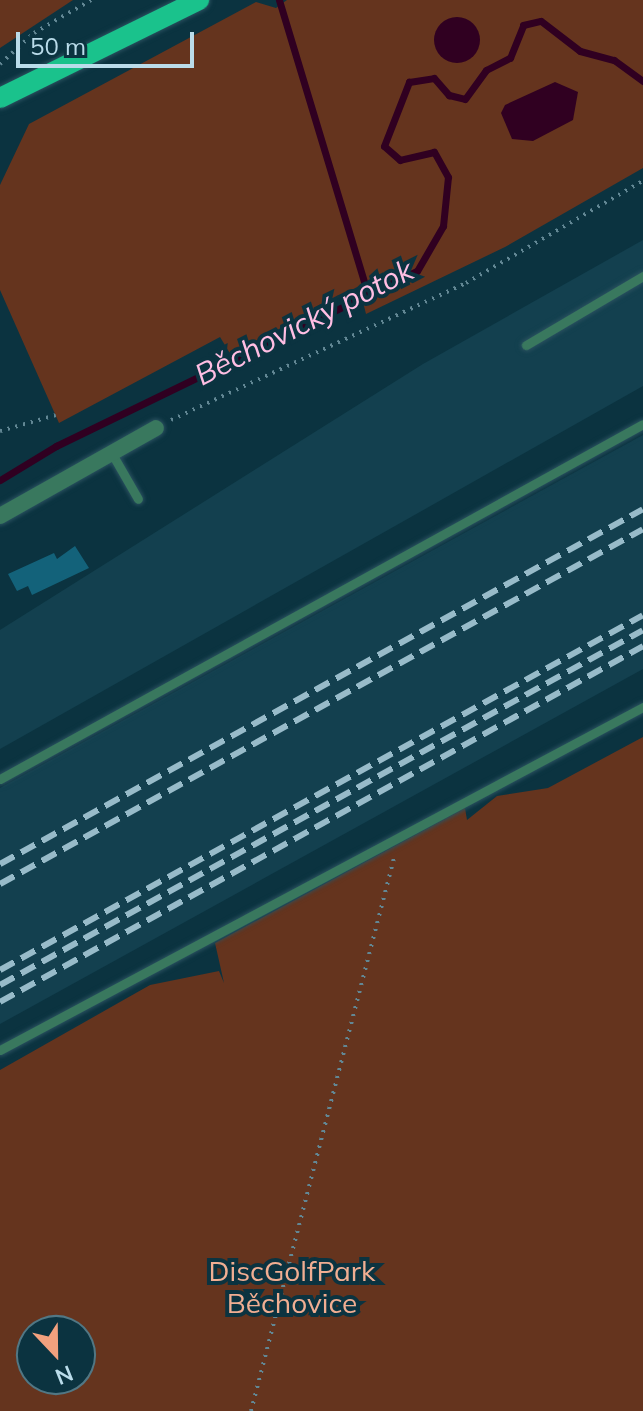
<!DOCTYPE html>
<meta charset="utf-8">
<style>
body{margin:0}
#map{position:relative;width:643px;height:1411px;overflow:hidden;background:#0b3340;font-family:Mulish,sans-serif}
div>[style]{position:absolute}
.built>*{inset:0;background:#13404f}
.green>*{inset:0;background:#65341e}
.water>*{inset:0;background:#300021}
.round{border-radius:50%}
.stream>*{height:7px;margin:-3.5px;padding:0 3.5px;transform-origin:3.5px;border-radius:3.5px;background:#300021}
.building>*{inset:0;background:#13627a}
.path>*{height:4px;margin-top:-2px;transform-origin:0;background:repeating-linear-gradient(90deg,#628794 0 2px,transparent 0 8px)}
.roads{filter:drop-shadow(0 0 2px #2a515f) drop-shadow(0 0 2px #2a515f)}
.service>*{height:9px;margin:-4.5px;padding:0 4.5px;transform-origin:4.5px;border-radius:4.5px;background:#39785e}
.minor>*{height:16px;margin:-8px;padding:0 8px;transform-origin:8px;border-radius:8px;background:#39785e}
.primary>*{height:20px;margin:-10px;padding:0 10px;transform-origin:10px;border-radius:10px;background:#1ac28c}
.rail>*{height:6px;margin-top:-3px;transform-origin:0;background:repeating-linear-gradient(90deg,#98bbc9 0 16px,transparent 0 24px)}
span{translate:-50% -50%;white-space:nowrap;text-align:center;line-height:1.15;-webkit-text-stroke:8px #0b3340;paint-order:stroke}
.park-label{font-size:28px;color:#f1ae92}
.water-label{font-size:30px;color:#ffbee3;font-style:italic}
.north{position:absolute;left:16px;top:1315px;width:80px;height:80px;box-sizing:border-box;background:#0b3340;border:2px solid #517784;border-radius:50%;rotate:158deg;font-size:22px;font-weight:700;line-height:32px;text-align:center;color:#badcea}
.north::after{content:'';display:block;margin:auto;width:28px;height:36px;background:#f2a17e;clip-path:polygon(50% 0,100% 100%,50% 72%,0 100%)}
.scale{position:absolute;left:16px;top:32px;width:178px;height:36px;box-sizing:border-box;border:4px solid #badcea;border-top:0;padding-left:10px;font-size:24px;line-height:28px;white-space:nowrap;color:#badcea;-webkit-text-stroke:6px #0b3340;paint-order:stroke}
</style>
<div id="map">
<div class="built">
<i style="clip-path:polygon(643px 240px,643px 386px,0 749px,0 630px,423px 364px)"></i>
<i style="clip-path:polygon(643px 435px,643px 669px,0 1024px,0 788px)"></i>
</div>
<div class="green">
<i style="clip-path:polygon(0 0,73px 0,0 48px)"></i>
<i style="clip-path:polygon(287px 0,643px 0,643px 168px,505px 247px,366px 314px,359px 286px,231px 355px,220px 337px,59px 423px,0 290px,0 185px,29px 124px,256px 2px,276px 8px)"></i>
<i style="clip-path:polygon(evenodd,643px 737px,643px 1411px,0 1411px,0 1070px,150px 985px,219px 971px,224px 983px,215px 943px,465px 808px,467px 820px,497px 796px,548px 788px,643px 737px,32px 1331px,80px 1331px,80px 1379px,32px 1379px,32px 1331px)"></i>
</div>
<div class="water">
<i class="round" style="left:434px;top:17px;width:46px;height:46px"></i>
<i style="clip-path:polygon(555px 82px,578px 92px,573px 120px,533px 141px,512px 139px,501px 113px,505px 105px)"></i>
</div>
<div class="stream">
<i style="left:279px;top:0;width:308px;rotate:73.2deg"></i>
<i style="left:0;top:480px;width:66px;rotate:-31.3deg"></i>
<i style="left:56px;top:446px;width:401px;rotate:-25.9deg"></i>
<i style="left:417px;top:271px;width:52px;rotate:-60deg"></i>
<i style="left:443px;top:226px;width:49px;rotate:-84.2deg"></i>
<i style="left:448px;top:177px;width:29px;rotate:-119deg"></i>
<i style="left:434px;top:152px;width:35px;rotate:167deg"></i>
<i style="left:400px;top:160px;width:21px;rotate:-139deg"></i>
<i style="left:384px;top:146px;width:69px;rotate:-68.7deg"></i>
<i style="left:409px;top:82px;width:25px;rotate:-9deg"></i>
<i style="left:434px;top:78px;width:23px;rotate:49deg"></i>
<i style="left:449px;top:95px;width:16px;rotate:14deg"></i>
<i style="left:465px;top:99px;width:36px;rotate:-54deg"></i>
<i style="left:486px;top:70px;width:27px;rotate:-27deg"></i>
<i style="left:510px;top:58px;width:35px;rotate:-68deg"></i>
<i style="left:523px;top:25px;width:18px;rotate:-13deg"></i>
<i style="left:541px;top:21px;width:49px;rotate:37.6deg"></i>
<i style="left:580px;top:51px;width:35px;rotate:15deg"></i>
<i style="left:614px;top:60px;width:36px;rotate:36deg"></i>
</div>
<div class="building">
<i style="clip-path:polygon(75px 546px,89px 568px,32px 595px,28px 586px,17px 591px,8px 574px,54px 553px,57px 559px)"></i>
</div>
<div class="path">
<i style="left:0;top:64px;width:46px;rotate:-42.4deg"></i>
<i style="left:34px;top:33px;width:66px;rotate:-30.1deg"></i>
<i style="left:171px;top:420px;width:325px;rotate:-24.9deg"></i>
<i style="left:466px;top:283px;width:204px;rotate:-30deg"></i>
<i style="left:0;top:431px;width:58px;rotate:-15.9deg"></i>
<i style="left:251px;top:1411px;width:571px;rotate:-75.5deg"></i>
</div>
<div class="roads">
<div class="service">
<i style="left:526px;top:345px;width:136px;rotate:-30.5deg"></i>
<i style="left:111px;top:452px;width:54px;rotate:60.1deg"></i>
<i style="left:0;top:779px;width:734px;rotate:-28.9deg"></i>
<i style="left:0;top:1050px;width:729px;rotate:-28.08deg"></i>
</div>
<div class="minor">
<i style="left:0;top:516px;width:179px;rotate:-29.4deg"></i>
</div>
<div class="primary">
<i style="left:0;top:98px;width:222px;rotate:-26.2deg"></i>
</div>
</div>
<div class="rail">
<i style="left:0;top:864px;width:734px;rotate:-28.9deg"></i>
<i style="left:0;top:884px;width:734px;rotate:-28.9deg"></i>
<i style="left:0;top:970px;width:734px;rotate:-28.9deg"></i>
<i style="left:0;top:985px;width:734px;rotate:-28.9deg"></i>
<i style="left:0;top:1002px;width:735px;rotate:-28.97deg"></i>
</div>
<div class="park-label">
<span style="left:292px;top:1287px">DiscGolfPark<br>Běchovice</span>
</div>
<div class="water-label">
<span style="left:304px;top:322px;rotate:-27deg">Běchovický potok</span>
</div>
<div class="north">N</div>
<div class="scale">50 m</div>
</div>
